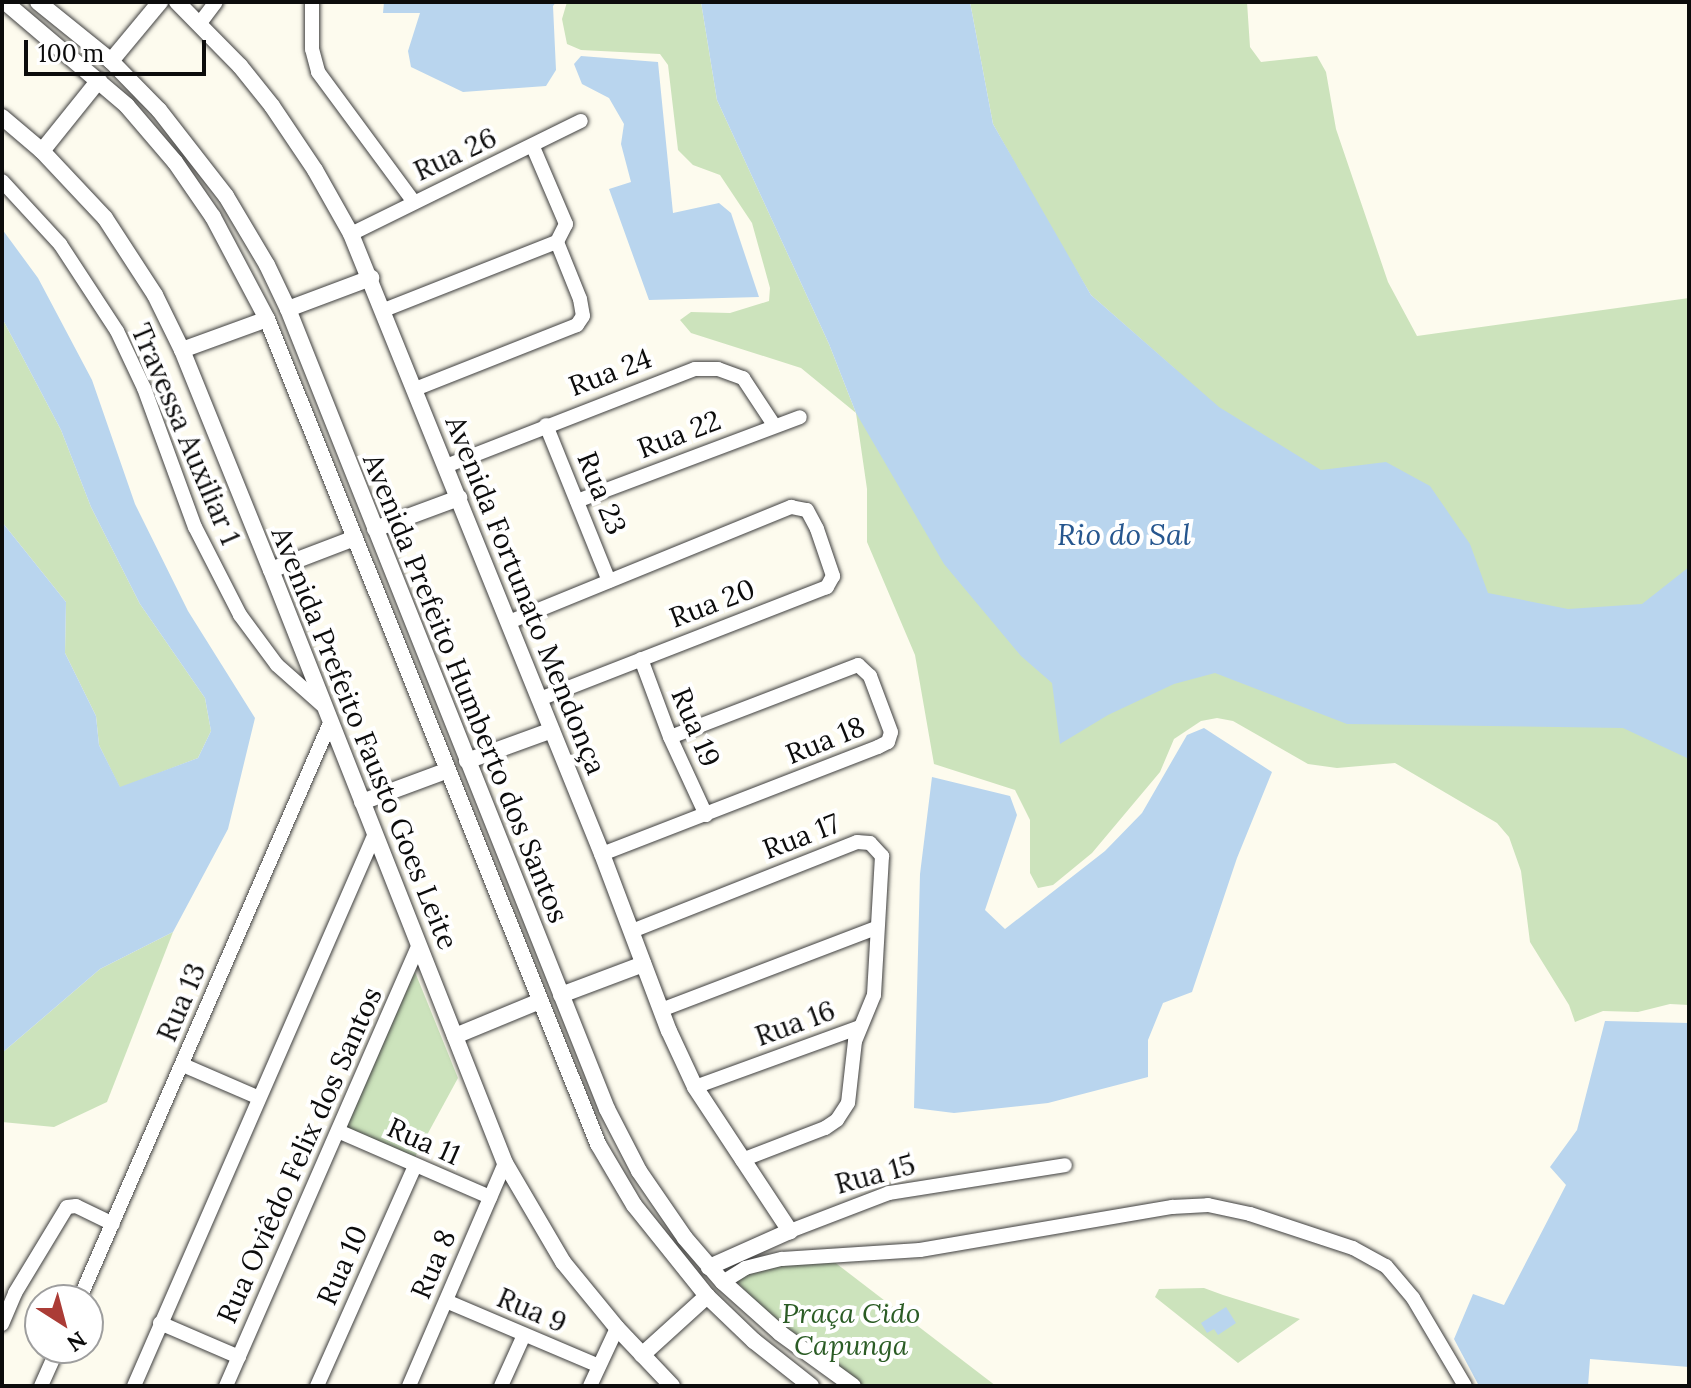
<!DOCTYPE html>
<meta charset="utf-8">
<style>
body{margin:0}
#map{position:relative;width:1691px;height:1388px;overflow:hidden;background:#fdfbee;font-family:Lora,serif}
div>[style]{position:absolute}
.green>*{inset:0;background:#cce3bc}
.water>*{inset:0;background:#b9d5ee}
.roads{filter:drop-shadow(0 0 2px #3f3f3f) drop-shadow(0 0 2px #3f3f3f)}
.minor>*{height:14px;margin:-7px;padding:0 7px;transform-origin:7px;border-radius:7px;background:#fff}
.tertiary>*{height:16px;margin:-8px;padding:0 8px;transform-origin:8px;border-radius:8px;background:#fff}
span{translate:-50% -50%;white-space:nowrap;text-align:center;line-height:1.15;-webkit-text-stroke:8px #fff;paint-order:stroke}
.street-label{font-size:28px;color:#0c0c0c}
.park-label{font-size:28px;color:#2b5c25;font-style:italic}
.water-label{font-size:30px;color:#26568e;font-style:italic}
.frame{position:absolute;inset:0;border:4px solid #0c0c0c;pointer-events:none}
.north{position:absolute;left:24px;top:1284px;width:80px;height:80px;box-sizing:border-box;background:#fff;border:2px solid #9e9e9e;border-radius:50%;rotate:144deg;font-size:22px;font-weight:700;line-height:32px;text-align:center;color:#0c0c0c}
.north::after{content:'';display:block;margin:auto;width:28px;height:36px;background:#ab3c36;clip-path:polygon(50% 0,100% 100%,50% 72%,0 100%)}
.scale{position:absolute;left:24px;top:40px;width:182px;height:36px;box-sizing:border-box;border:4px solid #0c0c0c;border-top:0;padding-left:10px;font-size:24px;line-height:28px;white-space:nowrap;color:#0c0c0c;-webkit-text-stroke:6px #fff;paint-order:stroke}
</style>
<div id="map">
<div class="green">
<i style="clip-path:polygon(567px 2px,701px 2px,717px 100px,829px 344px,856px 413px,1175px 369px,1091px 295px,1054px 233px,993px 124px,970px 2px,1247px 2px,1250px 47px,1261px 62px,1317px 56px,1326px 72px,1336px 129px,1388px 282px,1417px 336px,1689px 298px,1689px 1005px,1670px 1004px,1638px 1012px,1603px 1011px,1575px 1022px,1569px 1005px,1530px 942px,1521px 871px,1509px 837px,1497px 823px,1395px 763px,1337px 768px,1308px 764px,1233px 721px,1217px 718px,1201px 721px,1174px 739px,1160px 772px,1092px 853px,1053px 885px,1038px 888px,1030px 873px,1030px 820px,1015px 790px,934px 764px,915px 655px,867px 542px,867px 489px,856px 413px,801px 368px,691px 333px,680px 320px,691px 312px,730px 313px,769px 301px,770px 288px,752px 223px,720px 175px,693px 165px,678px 150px,668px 65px,660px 54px,581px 50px,567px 44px,562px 19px)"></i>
<i style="clip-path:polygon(2px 318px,61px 430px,91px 507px,140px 604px,205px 698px,211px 731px,198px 758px,120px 788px,99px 745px,96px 716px,65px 653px,66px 602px,2px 522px)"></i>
<i style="clip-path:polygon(173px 932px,107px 1102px,54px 1127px,2px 1122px,2px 1053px,100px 969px)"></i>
<i style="clip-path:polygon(415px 972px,458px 1078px,415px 1157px,345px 1129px)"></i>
<i style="clip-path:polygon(787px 1259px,833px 1261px,996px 1386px,861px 1386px,777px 1323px,734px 1279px,727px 1266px)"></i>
<i style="clip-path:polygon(1204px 1288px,1223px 1295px,1300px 1319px,1238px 1363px,1155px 1297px,1159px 1289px)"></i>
</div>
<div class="water">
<i style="clip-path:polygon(384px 2px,556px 2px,553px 6px,556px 70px,546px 86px,463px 92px,411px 67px,408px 51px,420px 13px,383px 13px)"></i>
<i style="clip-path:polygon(701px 2px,970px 2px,993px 124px,1091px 295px,1219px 407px,1321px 470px,1386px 462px,1430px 486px,1470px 544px,1488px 593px,1568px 609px,1642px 604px,1689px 567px,1689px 759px,1623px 728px,1347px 724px,1215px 673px,1174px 684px,1108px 715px,1060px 744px,1052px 683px,1021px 656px,944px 564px,856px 413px,829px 344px,717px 100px)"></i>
<i style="clip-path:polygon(581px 56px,658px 62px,673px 213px,719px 203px,731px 213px,759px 297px,649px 300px,609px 189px,631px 182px,621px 144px,624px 124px,609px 98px,582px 84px,574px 64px)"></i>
<i style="clip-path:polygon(2px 229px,38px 278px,92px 380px,135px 504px,188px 611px,255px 718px,228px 829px,173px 932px,100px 969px,2px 1053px,2px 522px,66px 602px,65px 653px,96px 716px,99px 745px,120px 787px,198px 758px,211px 731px,205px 698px,140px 604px,91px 507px,61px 430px,2px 318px)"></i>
<i style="clip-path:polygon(1204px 728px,1272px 772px,1237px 858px,1192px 992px,1163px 1003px,1148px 1040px,1148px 1077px,1048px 1103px,954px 1113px,914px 1108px,920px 874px,932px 777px,1010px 796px,1017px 815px,985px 910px,1005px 929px,1105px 851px,1142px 813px,1187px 735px)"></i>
<i style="clip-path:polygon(1605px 1021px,1689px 1023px,1689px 1367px,1590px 1359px,1588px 1386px,1479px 1386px,1454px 1339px,1473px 1294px,1504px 1305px,1566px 1185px,1550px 1167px,1577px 1130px)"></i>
<i style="clip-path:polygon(1226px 1307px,1236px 1323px,1218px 1335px,1214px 1329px,1207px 1333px,1201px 1323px)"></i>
</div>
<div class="roads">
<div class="minor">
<i style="left:312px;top:2px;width:47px;rotate:90deg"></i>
<i style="left:312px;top:49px;width:24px;rotate:75deg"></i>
<i style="left:318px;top:72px;width:162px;rotate:53.6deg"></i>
<i style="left:200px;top:23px;width:26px;rotate:-53deg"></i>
<i style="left:533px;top:147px;width:84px;rotate:66.8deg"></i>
<i style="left:566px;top:224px;width:20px;rotate:117deg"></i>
<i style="left:2px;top:181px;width:86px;rotate:47.4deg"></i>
<i style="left:60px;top:244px;width:104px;rotate:56.8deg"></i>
<i style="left:117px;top:331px;width:63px;rotate:64.7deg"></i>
<i style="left:144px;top:388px;width:148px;rotate:69.9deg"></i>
<i style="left:195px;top:527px;width:99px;rotate:62.9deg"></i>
<i style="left:240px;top:615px;width:62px;rotate:53.5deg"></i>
<i style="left:277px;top:665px;width:60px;rotate:41.6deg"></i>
<i style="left:351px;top:234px;width:256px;rotate:-26.2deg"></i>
<i style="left:384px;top:310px;width:186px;rotate:-21.5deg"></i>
<i style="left:557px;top:242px;width:61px;rotate:68deg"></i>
<i style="left:580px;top:299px;width:17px;rotate:80deg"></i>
<i style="left:583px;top:316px;width:11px;rotate:124deg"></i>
<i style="left:577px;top:325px;width:174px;rotate:158.4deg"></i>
<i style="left:546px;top:425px;width:168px;rotate:68deg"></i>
<i style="left:446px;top:466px;width:267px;rotate:-21.3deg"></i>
<i style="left:695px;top:369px;width:23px"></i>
<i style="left:718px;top:369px;width:27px;rotate:20deg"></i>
<i style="left:743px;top:378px;width:56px;rotate:56.6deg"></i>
<i style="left:577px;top:501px;width:238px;rotate:-20.6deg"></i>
<i style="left:509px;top:622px;width:305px;rotate:-22.2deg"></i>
<i style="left:791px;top:507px;width:16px;rotate:11deg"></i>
<i style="left:807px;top:510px;width:21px;rotate:62deg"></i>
<i style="left:817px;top:529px;width:50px;rotate:71.2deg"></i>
<i style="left:833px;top:576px;width:13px;rotate:119deg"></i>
<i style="left:827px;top:587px;width:309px;rotate:158.7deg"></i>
<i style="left:641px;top:659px;width:83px;rotate:69.6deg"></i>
<i style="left:670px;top:737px;width:86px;rotate:65.2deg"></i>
<i style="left:602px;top:854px;width:296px;rotate:-21.2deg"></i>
<i style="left:878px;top:747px;width:11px;rotate:-27deg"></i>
<i style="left:888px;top:742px;width:10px;rotate:-73deg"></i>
<i style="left:891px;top:732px;width:60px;rotate:-110.6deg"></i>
<i style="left:870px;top:676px;width:16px;rotate:-137deg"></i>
<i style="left:858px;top:665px;width:201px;rotate:159deg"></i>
<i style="left:632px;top:931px;width:242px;rotate:-21.6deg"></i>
<i style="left:857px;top:842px;width:13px;rotate:4deg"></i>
<i style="left:870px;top:843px;width:18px;rotate:47deg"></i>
<i style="left:882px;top:856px;width:139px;rotate:93.3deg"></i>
<i style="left:874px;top:995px;width:50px;rotate:112.4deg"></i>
<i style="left:855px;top:1041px;width:62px;rotate:96.4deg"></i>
<i style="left:848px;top:1103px;width:20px;rotate:123deg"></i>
<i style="left:837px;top:1120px;width:14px;rotate:146deg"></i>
<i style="left:825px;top:1128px;width:89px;rotate:158.9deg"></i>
<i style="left:661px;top:1010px;width:230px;rotate:-20.9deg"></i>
<i style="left:183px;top:1065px;width:81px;rotate:23.4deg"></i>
<i style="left:695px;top:1087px;width:176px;rotate:-20deg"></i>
<i style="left:338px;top:1131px;width:166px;rotate:23.5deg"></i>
<i style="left:790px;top:1231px;width:106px;rotate:-21deg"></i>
<i style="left:889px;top:1193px;width:178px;rotate:-9deg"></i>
<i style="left:723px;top:1282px;width:26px;rotate:-32deg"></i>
<i style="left:745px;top:1268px;width:38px;rotate:-14deg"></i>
<i style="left:782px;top:1259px;width:138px;rotate:-3.7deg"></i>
<i style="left:920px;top:1250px;width:256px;rotate:-9.7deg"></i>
<i style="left:1172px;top:1207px;width:36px;rotate:-3deg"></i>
<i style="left:1208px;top:1205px;width:43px;rotate:12.1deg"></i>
<i style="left:1250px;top:1214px;width:108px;rotate:18.3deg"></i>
<i style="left:1353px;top:1248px;width:38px;rotate:29deg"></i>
<i style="left:1386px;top:1266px;width:42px;rotate:49.8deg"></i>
<i style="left:1413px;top:1298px;width:102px;rotate:59.4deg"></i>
<i style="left:79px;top:1300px;width:629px;rotate:-66.49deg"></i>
<i style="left:446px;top:1301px;width:166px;rotate:23deg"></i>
<i style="left:160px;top:1323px;width:86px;rotate:23.3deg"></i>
<i style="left:2px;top:1324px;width:34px;rotate:-67deg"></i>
<i style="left:15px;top:1293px;width:100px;rotate:-58.8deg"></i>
<i style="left:67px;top:1207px;width:9px;rotate:-6deg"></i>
<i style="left:76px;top:1206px;width:41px;rotate:25.9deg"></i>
<i style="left:41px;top:1386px;width:42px;rotate:-65.9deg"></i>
<i style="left:134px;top:1386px;width:600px;rotate:-66.43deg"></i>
<i style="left:226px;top:1386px;width:481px;rotate:-66.4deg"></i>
<i style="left:317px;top:1386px;width:241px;rotate:-66deg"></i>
<i style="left:409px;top:1386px;width:243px;rotate:-66.7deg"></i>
<i style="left:501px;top:1386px;width:56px;rotate:-65.7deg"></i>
<i style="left:590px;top:1386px;width:64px;rotate:-65deg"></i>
</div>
<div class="tertiary">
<i style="left:5px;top:2px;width:160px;rotate:40.4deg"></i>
<i style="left:127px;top:106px;width:74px;rotate:49.4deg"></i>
<i style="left:175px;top:162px;width:67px;rotate:55.4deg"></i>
<i style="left:213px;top:217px;width:115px;rotate:62.1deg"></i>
<i style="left:267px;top:319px;width:889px;rotate:68.14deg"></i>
<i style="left:598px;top:1144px;width:71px;rotate:59.5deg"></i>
<i style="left:634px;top:1205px;width:117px;rotate:51.3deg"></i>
<i style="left:707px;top:1296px;width:65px;rotate:43.8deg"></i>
<i style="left:754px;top:1341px;width:73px;rotate:38.3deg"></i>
<i style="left:38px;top:2px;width:94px;rotate:38.9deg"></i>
<i style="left:111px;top:61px;width:69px;rotate:45.6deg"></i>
<i style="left:159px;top:110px;width:109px;rotate:52.1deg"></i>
<i style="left:226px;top:196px;width:80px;rotate:59.3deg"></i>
<i style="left:267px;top:265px;width:49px;rotate:64.5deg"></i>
<i style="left:288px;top:309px;width:861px;rotate:68.26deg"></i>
<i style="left:607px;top:1109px;width:70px;rotate:62.7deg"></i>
<i style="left:639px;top:1171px;width:81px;rotate:55.5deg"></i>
<i style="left:685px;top:1238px;width:58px;rotate:49.2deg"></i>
<i style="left:723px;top:1282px;width:76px;rotate:41.8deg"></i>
<i style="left:780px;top:1333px;width:90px;rotate:36deg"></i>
<i style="left:177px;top:2px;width:90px;rotate:45.5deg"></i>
<i style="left:240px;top:66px;width:51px;rotate:51.3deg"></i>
<i style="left:272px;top:106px;width:77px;rotate:56.1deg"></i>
<i style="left:315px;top:170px;width:73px;rotate:60.6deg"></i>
<i style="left:351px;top:234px;width:669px;rotate:67.96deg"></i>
<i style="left:602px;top:854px;width:189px;rotate:69.3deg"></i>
<i style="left:669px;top:1031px;width:62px;rotate:65.1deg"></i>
<i style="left:695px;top:1087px;width:173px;rotate:56.6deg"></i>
<i style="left:790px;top:1231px;width:89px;rotate:156deg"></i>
<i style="left:111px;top:61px;width:77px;rotate:-50.3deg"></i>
<i style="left:2px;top:117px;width:52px;rotate:40.4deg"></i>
<i style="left:42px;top:151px;width:92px;rotate:46.8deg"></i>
<i style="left:105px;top:218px;width:92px;rotate:57deg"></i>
<i style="left:155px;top:295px;width:61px;rotate:63.9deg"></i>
<i style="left:182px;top:350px;width:237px;rotate:68deg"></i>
<i style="left:271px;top:570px;width:637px;rotate:68.47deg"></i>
<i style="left:505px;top:1163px;width:115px;rotate:59.6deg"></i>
<i style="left:563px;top:1262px;width:85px;rotate:50.7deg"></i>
<i style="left:617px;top:1328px;width:80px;rotate:46.5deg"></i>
<i style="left:42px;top:151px;width:91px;rotate:-51.2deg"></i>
<i style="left:288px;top:309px;width:89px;rotate:-20.5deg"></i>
<i style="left:182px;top:350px;width:90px;rotate:-20deg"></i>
<i style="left:375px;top:529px;width:90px;rotate:-20.3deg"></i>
<i style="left:271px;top:570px;width:90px;rotate:-20.9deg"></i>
<i style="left:467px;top:761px;width:90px;rotate:-20deg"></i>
<i style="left:362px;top:802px;width:90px;rotate:-20.3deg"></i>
<i style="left:561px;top:995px;width:88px;rotate:-20.7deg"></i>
<i style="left:455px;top:1036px;width:92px;rotate:-22.4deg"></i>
<i style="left:642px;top:1355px;width:88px;rotate:-42.2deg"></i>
</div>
</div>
<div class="street-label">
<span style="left:455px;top:154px;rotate:-25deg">Rua 26</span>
<span style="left:610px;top:372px;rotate:-21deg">Rua 24</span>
<span style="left:186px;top:434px;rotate:67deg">Travessa Auxiliar 1</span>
<span style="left:679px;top:434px;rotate:-21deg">Rua 22</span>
<span style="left:602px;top:493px;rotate:68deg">Rua 23</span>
<span style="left:526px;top:595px;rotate:68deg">Avenida Fortunato Mendonça</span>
<span style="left:712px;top:603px;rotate:-21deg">Rua 20</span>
<span style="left:466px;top:688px;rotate:68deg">Avenida Prefeito Humberto dos Santos</span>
<span style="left:696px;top:727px;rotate:67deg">Rua 19</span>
<span style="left:365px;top:738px;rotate:68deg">Avenida Prefeito Fausto Goes Leite</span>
<span style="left:825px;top:740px;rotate:-22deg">Rua 18</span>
<span style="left:801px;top:836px;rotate:-21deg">Rua 17</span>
<span style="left:181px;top:1002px;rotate:-67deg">Rua 13</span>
<span style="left:795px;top:1023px;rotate:-20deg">Rua 16</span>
<span style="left:424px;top:1141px;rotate:24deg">Rua 11</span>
<span style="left:299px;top:1155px;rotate:-66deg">Rua Oviêdo Felix dos Santos</span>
<span style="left:875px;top:1174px;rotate:-15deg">Rua 15</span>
<span style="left:433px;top:1264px;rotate:-67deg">Rua 8</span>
<span style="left:342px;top:1265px;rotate:-66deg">Rua 10</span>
<span style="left:532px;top:1310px;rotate:23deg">Rua 9</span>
</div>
<div class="park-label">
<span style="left:851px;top:1329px">Praça Cido<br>Capunga</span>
</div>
<div class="water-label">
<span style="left:1124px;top:534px">Rio do Sal</span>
</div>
<div class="frame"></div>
<div class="north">N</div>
<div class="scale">100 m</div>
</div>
